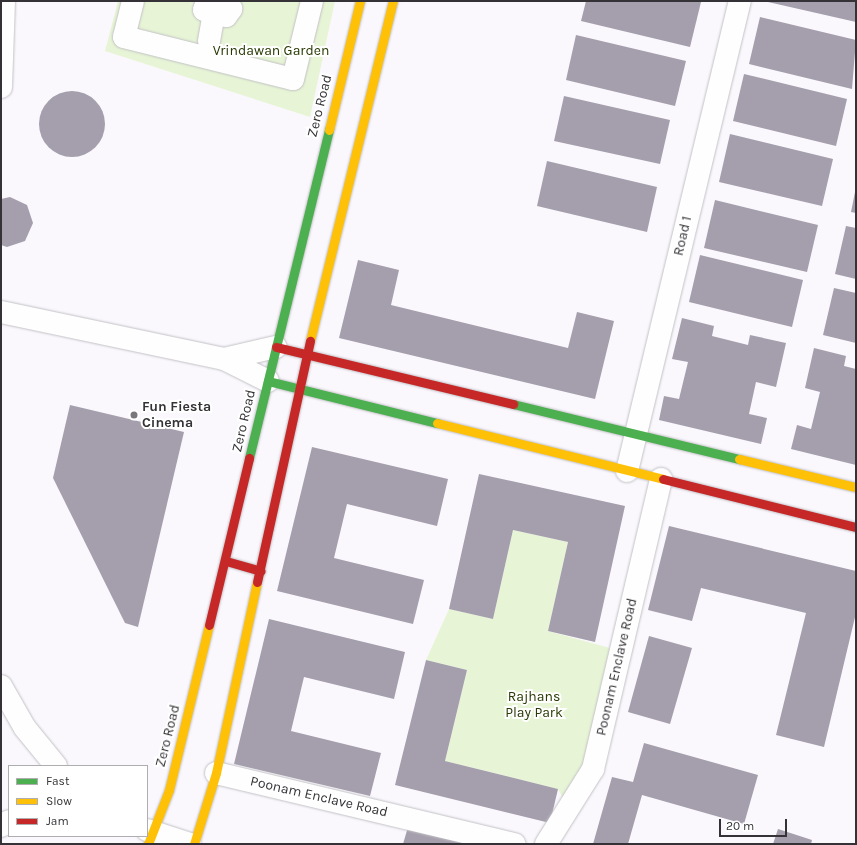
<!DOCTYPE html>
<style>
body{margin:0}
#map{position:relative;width:857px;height:845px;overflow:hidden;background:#faf8fd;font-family:Karla,sans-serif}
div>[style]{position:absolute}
.green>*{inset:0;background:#e7f5d6}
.building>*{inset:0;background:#a59fad}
.round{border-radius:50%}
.roads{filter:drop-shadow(0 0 1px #c3c1c5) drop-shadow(0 0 1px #c3c1c5)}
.street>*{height:22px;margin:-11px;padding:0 11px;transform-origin:11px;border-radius:11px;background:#fefeff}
.fast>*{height:9px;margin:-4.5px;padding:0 4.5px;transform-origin:4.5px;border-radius:4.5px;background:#4caf50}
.slow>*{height:9px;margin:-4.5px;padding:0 4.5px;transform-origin:4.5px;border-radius:4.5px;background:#ffc107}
.jam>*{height:9px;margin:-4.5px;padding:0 4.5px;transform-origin:4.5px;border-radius:4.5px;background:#c62828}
.dots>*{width:11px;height:11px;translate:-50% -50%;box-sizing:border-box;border:2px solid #fff;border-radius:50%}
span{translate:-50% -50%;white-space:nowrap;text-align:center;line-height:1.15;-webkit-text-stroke:4px #fff;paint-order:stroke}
.park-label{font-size:14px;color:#283903}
.street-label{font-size:14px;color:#343236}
.poi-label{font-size:14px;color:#343236;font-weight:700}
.left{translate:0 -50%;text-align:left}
.frame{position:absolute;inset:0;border:2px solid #343236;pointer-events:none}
.legend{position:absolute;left:8px;top:765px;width:140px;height:72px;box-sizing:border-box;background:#fff;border:1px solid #aeadaf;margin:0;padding:5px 7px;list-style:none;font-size:12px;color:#343236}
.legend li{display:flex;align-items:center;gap:8px;height:20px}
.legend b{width:20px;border:1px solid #aeadaf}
.scale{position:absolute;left:719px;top:819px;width:68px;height:18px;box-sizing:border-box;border:2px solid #343236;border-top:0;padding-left:5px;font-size:12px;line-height:14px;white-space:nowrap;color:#343236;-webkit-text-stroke:3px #fff;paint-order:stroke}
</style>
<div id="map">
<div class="green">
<i style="clip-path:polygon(118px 1px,335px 1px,310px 117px,105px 51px)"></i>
<i style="clip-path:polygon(513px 530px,568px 542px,548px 631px,621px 651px,569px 809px,558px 789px,445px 761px,467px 670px,426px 660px,449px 609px,493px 619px)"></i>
</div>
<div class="building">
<i style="clip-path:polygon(586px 1px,698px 1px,701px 2px,690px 47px,581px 21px)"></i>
<i style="clip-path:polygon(856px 1px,856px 22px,768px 2px,768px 1px)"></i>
<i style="clip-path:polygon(760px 17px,856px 40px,852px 89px,749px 64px)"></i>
<i style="clip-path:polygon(576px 35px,686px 61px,675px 106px,566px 80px)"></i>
<i style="clip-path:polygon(744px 74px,847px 99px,836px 146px,733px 121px)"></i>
<i class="round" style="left:39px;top:91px;width:66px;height:66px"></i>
<i style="clip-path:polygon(564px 96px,670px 120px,660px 164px,554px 141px)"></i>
<i style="clip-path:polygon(730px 134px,833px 159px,822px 206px,719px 182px)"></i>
<i style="clip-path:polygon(547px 161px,657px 187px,647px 232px,537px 206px)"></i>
<i style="clip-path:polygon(855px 192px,856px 192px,856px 213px,851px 212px)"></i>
<i style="clip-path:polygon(10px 197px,27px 205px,33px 223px,25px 241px,7px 247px,1px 245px,1px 199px)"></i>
<i style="clip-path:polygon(715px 200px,818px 225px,807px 272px,704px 248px)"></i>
<i style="clip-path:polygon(846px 226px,856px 228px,856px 279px,835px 274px)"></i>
<i style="clip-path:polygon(700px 255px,803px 280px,792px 327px,689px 302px)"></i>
<i style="clip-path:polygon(358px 260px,399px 270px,391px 305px,568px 348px,577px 312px,614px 321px,595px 399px,339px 338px)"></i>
<i style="clip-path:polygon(834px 288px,856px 293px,856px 343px,823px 335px)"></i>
<i style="clip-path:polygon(682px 318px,714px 326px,712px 336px,748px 345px,750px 335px,786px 343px,776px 387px,756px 382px,749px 414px,767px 418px,761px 444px,659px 420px,664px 396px,679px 399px,688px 362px,672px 359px)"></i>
<i style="clip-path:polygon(814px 348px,846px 356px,844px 366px,856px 369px,856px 465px,791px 449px,797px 425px,811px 429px,820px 392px,805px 388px)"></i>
<i style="clip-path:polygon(70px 405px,184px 432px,138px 627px,125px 623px,53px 478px)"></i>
<i style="clip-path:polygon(312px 447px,448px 479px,437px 526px,347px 504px,334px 558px,424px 580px,413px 624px,277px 591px)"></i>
<i style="clip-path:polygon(479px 474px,625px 506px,595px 642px,548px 631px,568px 542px,513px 530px,493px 619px,449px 609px)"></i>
<i style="clip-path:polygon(669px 526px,856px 571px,856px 613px,824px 747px,776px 735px,806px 613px,701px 588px,692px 621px,648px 610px)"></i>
<i style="clip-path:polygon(269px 619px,405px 652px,394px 699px,304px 677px,291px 731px,381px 753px,370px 796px,234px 764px)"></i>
<i style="clip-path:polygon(649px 636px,692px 648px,670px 724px,628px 712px)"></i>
<i style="clip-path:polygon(426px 660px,467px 670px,445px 761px,558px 789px,550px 823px,395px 785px)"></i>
<i style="clip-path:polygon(644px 743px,758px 775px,744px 824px,642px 795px,628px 844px,593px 844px,612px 777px,633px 782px)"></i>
<i style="clip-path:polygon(408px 827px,473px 844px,403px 844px)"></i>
<i style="clip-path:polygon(778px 829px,812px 840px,811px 844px,773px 844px)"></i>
</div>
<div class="roads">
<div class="street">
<i style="left:133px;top:1px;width:37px;rotate:104deg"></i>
<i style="left:124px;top:37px;width:174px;rotate:14deg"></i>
<i style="left:293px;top:79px;width:80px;rotate:-76.3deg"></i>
<i style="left:207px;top:1px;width:9px;rotate:108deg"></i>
<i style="left:204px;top:10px;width:23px;rotate:15deg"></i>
<i style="left:226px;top:16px;width:9px;rotate:-54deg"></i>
<i style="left:231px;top:9px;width:9px;rotate:-117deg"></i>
<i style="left:209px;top:41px;width:28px;rotate:-80deg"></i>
<i style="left:1px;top:87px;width:86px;rotate:-88deg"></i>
<i style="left:1px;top:312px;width:228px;rotate:11.9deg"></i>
<i style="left:224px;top:359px;width:49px;rotate:26.6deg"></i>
<i style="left:224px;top:359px;width:53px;rotate:-13deg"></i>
<i style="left:627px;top:471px;width:483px;rotate:-76.5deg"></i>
<i style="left:1px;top:686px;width:48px;rotate:60.3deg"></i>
<i style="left:25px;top:728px;width:49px;rotate:50.8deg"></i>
<i style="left:216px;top:773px;width:307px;rotate:13.4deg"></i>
<i style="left:1px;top:826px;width:9px;rotate:-32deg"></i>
<i style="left:147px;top:830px;width:45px;rotate:18deg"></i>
<i style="left:546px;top:844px;width:89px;rotate:-57.9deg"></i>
<i style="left:593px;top:769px;width:298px;rotate:-76.8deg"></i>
</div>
<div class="fast">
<i style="left:268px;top:381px;width:174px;rotate:14deg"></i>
<i style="left:513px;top:404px;width:233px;rotate:13.7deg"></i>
<i style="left:249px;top:458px;width:338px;rotate:-76.3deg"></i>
</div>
<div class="slow">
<i style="left:329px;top:130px;width:133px;rotate:-76.5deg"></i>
<i style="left:310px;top:341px;width:350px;rotate:-76.3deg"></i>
<i style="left:437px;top:423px;width:233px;rotate:13.9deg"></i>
<i style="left:739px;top:459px;width:120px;rotate:13.5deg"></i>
<i style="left:148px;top:844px;width:58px;rotate:-68.7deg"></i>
<i style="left:169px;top:790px;width:170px;rotate:-76.4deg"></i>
<i style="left:194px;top:844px;width:74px;rotate:-72.8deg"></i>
<i style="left:216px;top:773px;width:195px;rotate:-77.9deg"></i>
</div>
<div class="jam">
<i style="left:276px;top:347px;width:244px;rotate:13.5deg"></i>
<i style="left:663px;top:479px;width:199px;rotate:14deg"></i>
<i style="left:226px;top:561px;width:36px;rotate:16deg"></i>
<i style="left:257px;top:582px;width:247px;rotate:-77.6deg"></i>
<i style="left:209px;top:625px;width:172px;rotate:-76.5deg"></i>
</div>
</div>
<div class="dots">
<i style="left:134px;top:415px;background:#79777c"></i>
</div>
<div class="park-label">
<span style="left:271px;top:51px">Vrindawan Garden</span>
<span style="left:534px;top:705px">Rajhans<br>Play Park</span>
</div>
<div class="street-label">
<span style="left:320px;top:106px;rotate:-76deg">Zero Road</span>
<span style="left:683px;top:236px;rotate:-77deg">Road 1</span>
<span style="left:244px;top:421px;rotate:-77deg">Zero Road</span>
<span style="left:617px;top:667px;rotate:-77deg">Poonam Enclave Road</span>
<span style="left:168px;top:736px;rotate:-76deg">Zero Road</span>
<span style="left:319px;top:797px;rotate:13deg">Poonam Enclave Road</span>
</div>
<div class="poi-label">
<span class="left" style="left:142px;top:415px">Fun Fiesta<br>Cinema</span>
</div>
<div class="frame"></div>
<ul class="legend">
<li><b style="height:5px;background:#4caf50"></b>Fast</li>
<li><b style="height:5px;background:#ffc107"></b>Slow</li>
<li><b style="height:5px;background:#c62828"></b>Jam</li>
</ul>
<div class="scale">20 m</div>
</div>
